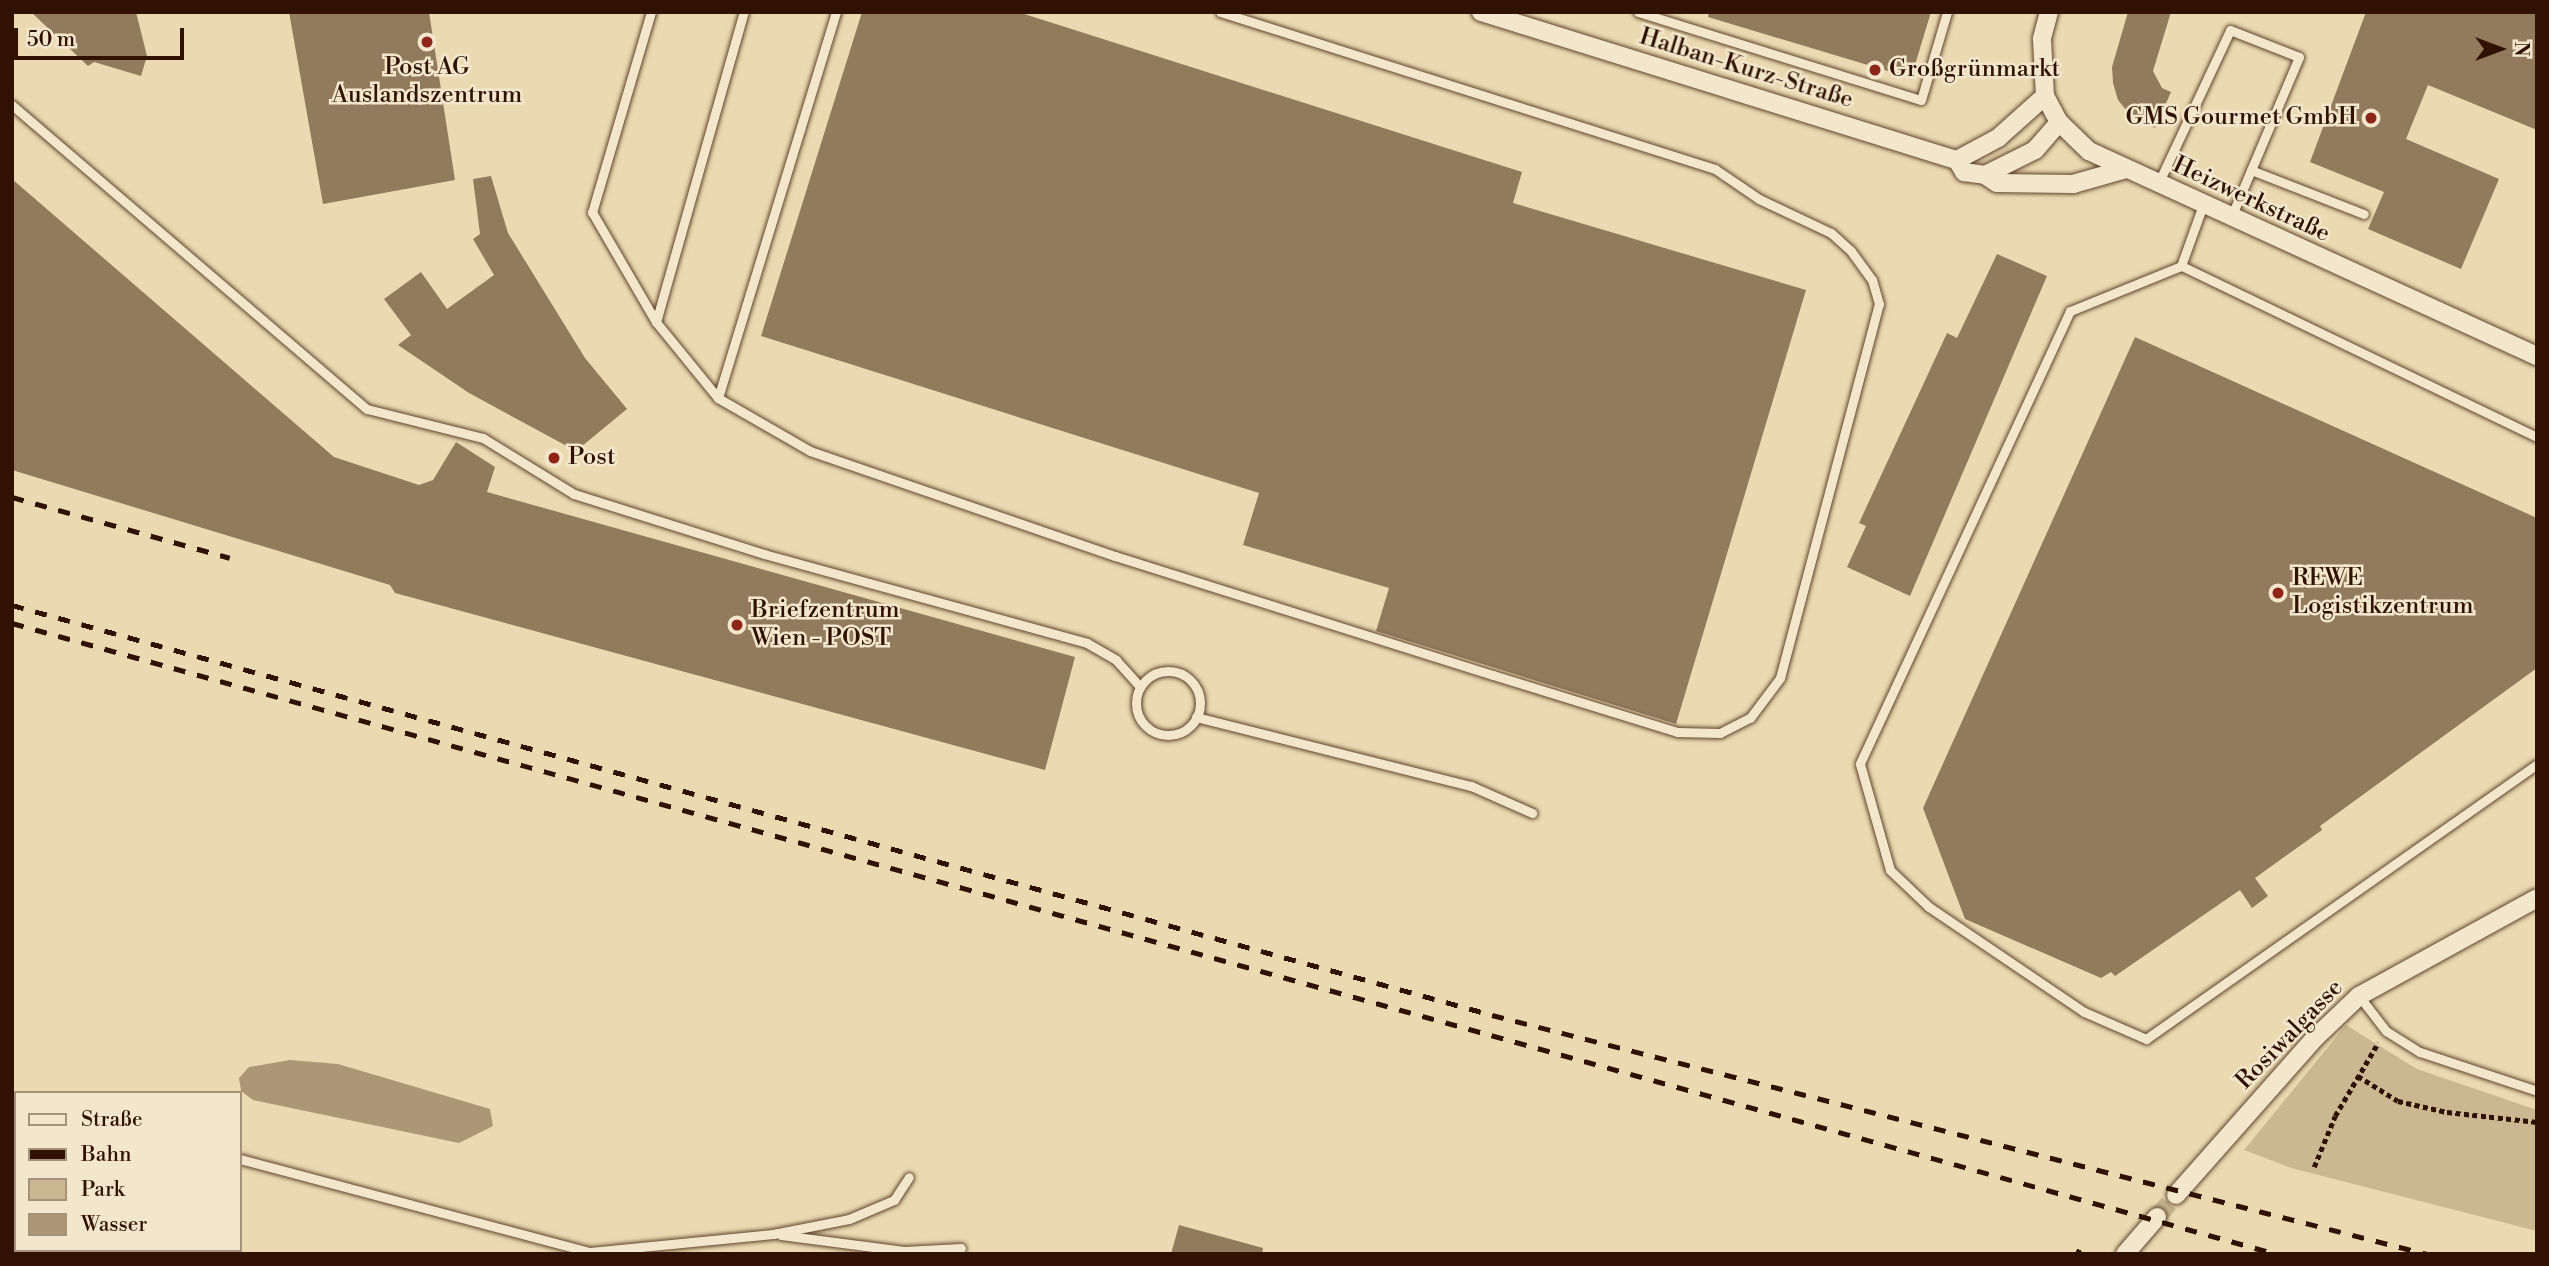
<!DOCTYPE html>
<meta charset="utf-8">
<style>
body{margin:0}
#map{position:relative;width:2549px;height:1266px;overflow:hidden;background:#ebdab1;font-family:"Libre Bodoni",serif}
div>[style]{position:absolute}
.green>*{inset:0;background:#cbb893}
.water>*{inset:0;background:#ac9676}
.building>*{inset:0;background:#927a5d}
.street-tunnel>*{height:18px;margin-top:-9px;transform-origin:0;background:repeating-linear-gradient(90deg,#c6b28e 0 18px,transparent 0 27px)}
.path>*{height:4.5px;margin-top:-2.25px;transform-origin:0;background:repeating-linear-gradient(90deg,#311202 0 5px,transparent 0 8.5px)}
.roads{filter:drop-shadow(0 0 2px #60442e) drop-shadow(0 0 2px #60442e)}
.lane>*{height:9px;margin:-4.5px;padding:0 4.5px;transform-origin:4.5px;border-radius:4.5px;background:#f2e7cc}
.lane>.ring{margin:-4.5px;padding:0;box-sizing:content-box;background:none;border:9px solid #f2e7cc;border-radius:50%}
.street>*{height:18px;margin:-9px;padding:0 9px;transform-origin:9px;border-radius:9px;background:#f2e7cc}
.rail>*{height:5px;margin-top:-2.5px;transform-origin:0;background:repeating-linear-gradient(90deg,#311202 0 12px,transparent 0 24px)}
.dots>*{width:19px;height:19px;translate:-50% -50%;box-sizing:border-box;border:4px solid #f2e7cc;border-radius:50%}
span{translate:-50% -50%;white-space:nowrap;text-align:center;line-height:1.15;-webkit-text-stroke:5px #f2e7cc;paint-order:stroke}
.poi-label{font-size:24px;color:#311202}
.left{translate:0 -50%;text-align:left}
.right{translate:-100% -50%;text-align:right}
.street-label{font-size:24px;color:#311202}
.frame{position:absolute;inset:0;border:14px solid #311202;pointer-events:none}
.legend{position:absolute;left:14px;top:1091px;width:228px;height:161px;box-sizing:border-box;background:#f2e7cc;border:2px solid #a5927b;margin:0;padding:9px 12px;list-style:none;font-size:21px;color:#311202}
.legend li{display:flex;align-items:center;gap:14px;height:35px}
.legend b{width:35px;border:2px solid #a5927b}
.north{position:absolute;left:2465px;top:14px;width:70px;height:70px;-webkit-text-stroke:5px #f2e7cc;paint-order:stroke;rotate:90deg;font-size:19px;font-weight:700;line-height:28px;text-align:center;color:#311202}
.north::after{content:'';display:block;margin:auto;width:24px;height:32px;background:#311202;clip-path:polygon(50% 0,100% 100%,50% 72%,0 100%)}
.scale{position:absolute;left:14px;top:28px;width:170px;height:32px;box-sizing:border-box;border:4px solid #311202;border-top:0;padding-left:9px;font-size:21px;line-height:24px;white-space:nowrap;color:#311202;-webkit-text-stroke:5px #f2e7cc;paint-order:stroke}
</style>
<div id="map">
<div class="green">
<i style="clip-path:polygon(2346px 1025px,2417px 1069px,2537px 1110px,2537px 1231px,2291px 1168px,2244px 1150px)"></i>
</div>
<div class="water">
<i style="clip-path:polygon(290px 1060px,338px 1064px,490px 1109px,493px 1126px,459px 1143px,253px 1100px,241px 1091px,239px 1078px,249px 1067px)"></i>
</div>
<div class="building">
<i style="clip-path:polygon(31px 12px,136px 12px,147px 56px,141px 76px,94px 62px,88px 66px)"></i>
<i style="clip-path:polygon(289px 12px,429px 12px,455px 180px,323px 204px)"></i>
<i style="clip-path:polygon(862px 12px,1018px 12px,1522px 172px,1513px 203px,1806px 290px,1676px 724px,1376px 631px,1389px 588px,1243px 545px,1259px 493px,761px 336px)"></i>
<i style="clip-path:polygon(1709px 12px,1931px 12px,1911px 78px,1708px 17px)"></i>
<i style="clip-path:polygon(2128px 12px,2171px 12px,2153px 71px,2162px 88px,2171px 92px,2155px 128px,2131px 116px,2118px 100px,2113px 83px,2112px 67px)"></i>
<i style="clip-path:polygon(2366px 12px,2537px 12px,2537px 130px,2428px 85px,2406px 139px,2499px 179px,2461px 269px,2368px 229px,2384px 192px,2310px 162px)"></i>
<i style="clip-path:polygon(491px 176px,508px 233px,585px 358px,627px 409px,576px 451px,469px 393px,398px 345px,411px 335px,384px 299px,421px 272px,447px 309px,494px 275px,473px 239px,480px 234px,473px 179px)"></i>
<i style="clip-path:polygon(12px 179px,334px 457px,419px 485px,433px 480px,456px 442px,495px 467px,487px 492px,1075px 657px,1045px 770px,395px 593px,390px 585px,12px 470px)"></i>
<i style="clip-path:polygon(1997px 254px,2047px 276px,1910px 596px,1847px 567px,1866px 526px,1859px 523px,1947px 333px,1957px 338px)"></i>
<i style="clip-path:polygon(2135px 337px,2537px 518px,2537px 668px,2320px 826px,2322px 830px,2255px 878px,2268px 896px,2252px 908px,2240px 890px,2115px 976px,2111px 972px,2101px 978px,1965px 919px,1923px 808px)"></i>
<i style="clip-path:polygon(1179px 1225px,1263px 1248px,1262px 1254px,1171px 1254px)"></i>
</div>
<div class="street-tunnel">
<i style="left:2157px;top:1217px;width:29px;rotate:-49deg"></i>
</div>
<div class="path">
<i style="left:2358px;top:1076px;width:47px;rotate:32deg"></i>
<i style="left:2398px;top:1101px;width:50px;rotate:12.7deg"></i>
<i style="left:2447px;top:1112px;width:91px;rotate:6.3deg"></i>
<i style="left:2314px;top:1167px;width:55px;rotate:-67.6deg"></i>
<i style="left:2335px;top:1116px;width:85px;rotate:-59.5deg"></i>
<i style="left:2077px;top:1254px;width:7px;rotate:-63deg"></i>
</div>
<div class="roads">
<div class="lane">
<i style="left:651px;top:12px;width:209px;rotate:106.4deg"></i>
<i style="left:592px;top:212px;width:127px;rotate:59.8deg"></i>
<i style="left:656px;top:322px;width:322px;rotate:-74.2deg"></i>
<i style="left:1638px;top:12px;width:296px;rotate:17.3deg"></i>
<i style="left:1921px;top:100px;width:92px;rotate:-73.5deg"></i>
<i style="left:12px;top:105px;width:467px;rotate:40.6deg"></i>
<i style="left:367px;top:409px;width:120px;rotate:14deg"></i>
<i style="left:483px;top:438px;width:107px;rotate:31.6deg"></i>
<i style="left:574px;top:494px;width:199px;rotate:17.5deg"></i>
<i style="left:764px;top:554px;width:335px;rotate:15.4deg"></i>
<i style="left:1087px;top:643px;width:34px;rotate:30deg"></i>
<i style="left:1116px;top:660px;width:36px;rotate:48deg"></i>
<i style="left:2251px;top:170px;width:121px;rotate:21.3deg"></i>
<i style="left:2158px;top:184px;width:170px;rotate:-64.9deg"></i>
<i style="left:2230px;top:30px;width:74px;rotate:21.4deg"></i>
<i style="left:2299px;top:57px;width:174px;rotate:113deg"></i>
<i style="left:2181px;top:266px;width:65px;rotate:-70.2deg"></i>
<i style="left:656px;top:322px;width:98px;rotate:50.8deg"></i>
<i style="left:718px;top:398px;width:404px;rotate:-73deg"></i>
<i style="left:718px;top:398px;width:106px;rotate:29.9deg"></i>
<i style="left:810px;top:451px;width:323px;rotate:19deg"></i>
<i style="left:1115px;top:556px;width:396px;rotate:17.5deg"></i>
<i style="left:1493px;top:675px;width:193px;rotate:17.2deg"></i>
<i style="left:1677px;top:732px;width:43px;rotate:1.3deg"></i>
<i style="left:1720px;top:733px;width:34px;rotate:-27deg"></i>
<i style="left:1750px;top:718px;width:50px;rotate:-53.1deg"></i>
<i style="left:1780px;top:678px;width:387px;rotate:-75.2deg"></i>
<i style="left:1879px;top:304px;width:25px;rotate:-106deg"></i>
<i style="left:1872px;top:280px;width:36px;rotate:-126deg"></i>
<i style="left:1851px;top:251px;width:27px;rotate:-138deg"></i>
<i style="left:1831px;top:233px;width:80px;rotate:-154.7deg"></i>
<i style="left:1759px;top:199px;width:53px;rotate:-145.7deg"></i>
<i style="left:1715px;top:169px;width:519px;rotate:-162.4deg"></i>
<i style="left:2537px;top:437px;width:395px;rotate:-154.3deg"></i>
<i style="left:2181px;top:266px;width:120px;rotate:157.9deg"></i>
<i style="left:2070px;top:311px;width:499px;rotate:114.9deg"></i>
<i style="left:1860px;top:764px;width:110px;rotate:74.2deg"></i>
<i style="left:1890px;top:870px;width:54px;rotate:43.5deg"></i>
<i style="left:1929px;top:907px;width:187px;rotate:34.1deg"></i>
<i style="left:2084px;top:1012px;width:68px;rotate:23.5deg"></i>
<i style="left:2146px;top:1039px;width:478px;rotate:-35.1deg"></i>
<i class="ring" style="left:1136px;top:671px;width:55px;height:55px"></i>
<i style="left:1196px;top:717px;width:284px;rotate:14.1deg"></i>
<i style="left:1471px;top:786px;width:67px;rotate:23.9deg"></i>
<i style="left:2359px;top:996px;width:44px;rotate:52.4deg"></i>
<i style="left:2386px;top:1031px;width:40px;rotate:32deg"></i>
<i style="left:2420px;top:1052px;width:123px;rotate:18.4deg"></i>
<i style="left:12px;top:1115px;width:4px"></i>
<i style="left:240px;top:1159px;width:362px;rotate:14.9deg"></i>
<i style="left:590px;top:1252px;width:184px;rotate:-5.6deg"></i>
<i style="left:773px;top:1234px;width:77px;rotate:-11.2deg"></i>
<i style="left:849px;top:1219px;width:49px;rotate:-22.9deg"></i>
<i style="left:894px;top:1200px;width:27px;rotate:-57deg"></i>
<i style="left:781px;top:1235px;width:124px;rotate:7.4deg"></i>
<i style="left:904px;top:1251px;width:57px;rotate:-3deg"></i>
</div>
<div class="street">
<i style="left:1481px;top:12px;width:498px;rotate:17.3deg"></i>
<i style="left:1957px;top:160px;width:14px;rotate:60deg"></i>
<i style="left:1964px;top:172px;width:21px;rotate:8deg"></i>
<i style="left:1985px;top:175px;width:14px;rotate:34deg"></i>
<i style="left:1997px;top:183px;width:76px;rotate:0.8deg"></i>
<i style="left:2073px;top:184px;width:55px;rotate:-15.8deg"></i>
<i style="left:2049px;top:12px;width:28px;rotate:105deg"></i>
<i style="left:2042px;top:39px;width:57px;rotate:87deg"></i>
<i style="left:2045px;top:96px;width:30px;rotate:62deg"></i>
<i style="left:2059px;top:122px;width:42px;rotate:44deg"></i>
<i style="left:2089px;top:151px;width:493px;rotate:24.6deg"></i>
<i style="left:1957px;top:160px;width:47px;rotate:-28.2deg"></i>
<i style="left:1998px;top:138px;width:63px;rotate:-41.8deg"></i>
<i style="left:1985px;top:175px;width:56px;rotate:-26.6deg"></i>
<i style="left:2035px;top:150px;width:37px;rotate:-49deg"></i>
<i style="left:2176px;top:1195px;width:211px;rotate:-48.5deg"></i>
<i style="left:2316px;top:1037px;width:59px;rotate:-43.6deg"></i>
<i style="left:2359px;top:996px;width:203px;rotate:-28.8deg"></i>
<i style="left:2125px;top:1254px;width:49px;rotate:-49.1deg"></i>
</div>
</div>
<div class="rail">
<i style="left:12px;top:497px;width:226px;rotate:15.6deg"></i>
<i style="left:12px;top:605px;width:1536px;rotate:15.48deg"></i>
<i style="left:1492px;top:1015px;width:965px;rotate:14.34deg"></i>
<i style="left:12px;top:623px;width:2350px;rotate:15.57deg"></i>
</div>
<div class="dots">
<i style="left:427px;top:42px;background:#8f2418"></i>
<i style="left:1875px;top:70px;background:#8f2418"></i>
<i style="left:2371px;top:118px;background:#8f2418"></i>
<i style="left:554px;top:458px;background:#8f2418"></i>
<i style="left:2278px;top:593px;background:#8f2418"></i>
<i style="left:737px;top:625px;background:#8f2418"></i>
</div>
<div class="poi-label">
<span style="left:427px;top:82px">Post AG<br>Auslandszentrum</span>
<span class="left" style="left:1889px;top:70px">Großgrünmarkt</span>
<span class="right" style="left:2357px;top:118px">GMS Gourmet GmbH</span>
<span class="left" style="left:568px;top:458px">Post</span>
<span class="left" style="left:2292px;top:593px">REWE<br>Logistikzentrum</span>
<span class="left" style="left:751px;top:625px">Briefzentrum<br>Wien - POST</span>
</div>
<div class="street-label">
<span style="left:1746px;top:69px;rotate:17deg">Halban-Kurz-Straße</span>
<span style="left:2251px;top:200px;rotate:25deg">Heizwerkstraße</span>
<span style="left:2290px;top:1035px;rotate:-46deg">Rosiwalgasse</span>
</div>
<div class="frame"></div>
<ul class="legend">
<li><b style="height:9px;background:#f2e7cc"></b>Straße</li>
<li><b style="height:9px;background:#311202"></b>Bahn</li>
<li><b style="height:19px;background:#cbb893"></b>Park</li>
<li><b style="height:19px;background:#ac9676"></b>Wasser</li>
</ul>
<div class="north">N</div>
<div class="scale">50 m</div>
</div>
